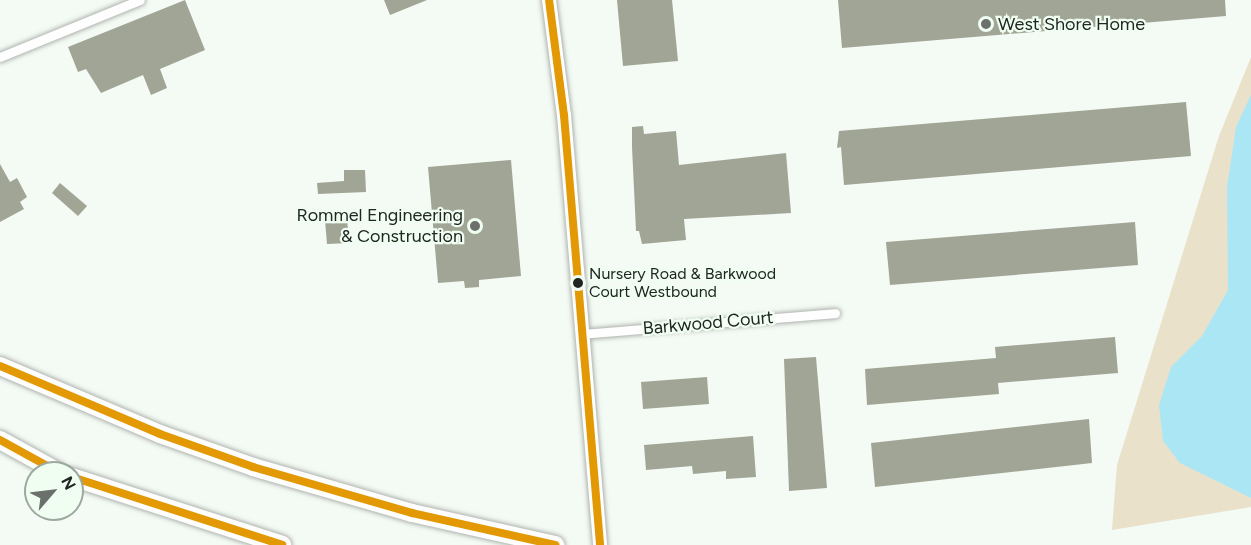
<!DOCTYPE html>
<style>
body{margin:0}
#map{position:relative;width:1251px;height:545px;overflow:hidden;background:#f4faf4;font-family:Figtree,sans-serif}
div>[style]{position:absolute}
.green>*{inset:0;background:#eae1cb}
.water>*{inset:0;background:#abe6f5}
.building>*{inset:0;background:#a1a596}
.roads{filter:drop-shadow(0 0 2px #afb4af) drop-shadow(0 0 2px #afb4af)}
.street>*{height:9px;margin:-4.5px;padding:0 4.5px;transform-origin:4.5px;border-radius:4.5px;background:#fdfefd}
.secondary>*{height:14px;margin:-7px;padding:0 7px;transform-origin:7px;border-radius:7px;background:#fdfefd}
.highway>*{height:18px;margin:-9px;padding:0 9px;transform-origin:9px;border-radius:9px;background:#fdfefd}
.bus-1>*{height:8px;margin:-4px;padding:0 4px;transform-origin:4px;border-radius:4px;background:#e29903}
.dots>*{width:16px;height:16px;translate:-50% -50%;box-sizing:border-box;border:3px solid #f0fef2;border-radius:50%}
span{translate:-50% -50%;white-space:nowrap;text-align:center;line-height:1.15;-webkit-text-stroke:4.5px #f0fef2;paint-order:stroke}
.bus-label{font-size:16px;color:#212622}
.left{translate:0 -50%;text-align:left}
.poi-label{font-size:18px;color:#212622}
.right{translate:-100% -50%;text-align:right}
.street-label{font-size:18px;color:#212622}
.north{position:absolute;left:24px;top:461px;width:60px;height:60px;box-sizing:border-box;background:#f0fef2;border:2px solid #9da89f;border-radius:50%;rotate:62deg;font-size:16px;font-weight:700;line-height:24px;text-align:center;color:#212622}
.north::after{content:'';display:block;margin:auto;width:21px;height:27px;background:#6b706c;clip-path:polygon(50% 0,100% 100%,50% 72%,0 100%)}
</style>
<div id="map">
<div class="green">
<i style="clip-path:polygon(1251px 57px,1251px 507px,1112px 530px,1117px 465px,1219px 136px)"></i>
</div>
<div class="water">
<i style="clip-path:polygon(1251px 95px,1251px 498px,1180px 463px,1163px 441px,1159px 405px,1171px 367px,1202px 336px,1228px 290px,1227px 187px,1236px 127px)"></i>
</div>
<div class="building">
<i style="clip-path:polygon(185px 0,205px 50px,160px 69px,167px 88px,151px 95px,143px 75px,101px 93px,86px 69px,78px 72px,68px 47px)"></i>
<i style="clip-path:polygon(384px 0,427px 0,390px 15px)"></i>
<i style="clip-path:polygon(617px 0,672px 0,678px 61px,623px 66px)"></i>
<i style="clip-path:polygon(838px 0,1225px 0,1226px 16px,842px 48px)"></i>
<i style="clip-path:polygon(1186px 102px,1191px 156px,844px 185px,841px 147px,837px 148px,839px 131px)"></i>
<i style="clip-path:polygon(643px 126px,644px 134px,676px 131px,679px 165px,786px 153px,791px 213px,684px 219px,686px 240px,642px 244px,639px 231px,636px 231px,632px 147px,632px 127px)"></i>
<i style="clip-path:polygon(511px 160px,521px 276px,479px 280px,479px 287px,465px 288px,464px 281px,438px 283px,428px 167px)"></i>
<i style="clip-path:polygon(0 164px,10px 182px,17px 178px,27px 197px,20px 202px,24px 209px,0 222px)"></i>
<i style="clip-path:polygon(344px 170px,365px 170px,366px 192px,318px 194px,317px 183px,344px 181px)"></i>
<i style="clip-path:polygon(60px 183px,87px 206px,78px 216px,52px 193px)"></i>
<i style="clip-path:polygon(347px 218px,349px 243px,327px 244px,325px 220px)"></i>
<i style="clip-path:polygon(1135px 222px,1138px 265px,890px 285px,886px 242px)"></i>
<i style="clip-path:polygon(1115px 337px,1118px 373px,998px 383px,999px 394px,867px 405px,865px 369px,996px 358px,995px 347px)"></i>
<i style="clip-path:polygon(816px 357px,827px 488px,789px 491px,784px 359px)"></i>
<i style="clip-path:polygon(707px 377px,709px 404px,643px 409px,641px 382px)"></i>
<i style="clip-path:polygon(1089px 419px,1092px 463px,875px 487px,871px 443px)"></i>
<i style="clip-path:polygon(753px 436px,756px 477px,726px 479px,726px 471px,693px 474px,692px 466px,646px 470px,644px 445px)"></i>
</div>
<div class="roads">
<div class="street">
<i style="left:0;top:57px;width:151px;rotate:-22.2deg"></i>
<i style="left:581px;top:334px;width:255px;rotate:-4.7deg"></i>
</div>
<div class="secondary">
<i style="left:549px;top:0;width:116px;rotate:82.6deg"></i>
<i style="left:564px;top:115px;width:432px;rotate:85.2deg"></i>
</div>
<div class="highway">
<i style="left:0;top:366px;width:174px;rotate:23deg"></i>
<i style="left:160px;top:434px;width:99px;rotate:19.5deg"></i>
<i style="left:253px;top:467px;width:166px;rotate:16.1deg"></i>
<i style="left:412px;top:513px;width:147px;rotate:12.6deg"></i>
<i style="left:0;top:440px;width:68px;rotate:28.8deg"></i>
<i style="left:72px;top:477px;width:221px;rotate:17.9deg"></i>
</div>
</div>
<div class="bus-1">
<i style="left:549px;top:0;width:116px;rotate:82.6deg"></i>
<i style="left:564px;top:115px;width:432px;rotate:85.2deg"></i>
<i style="left:0;top:366px;width:174px;rotate:23deg"></i>
<i style="left:160px;top:434px;width:99px;rotate:19.5deg"></i>
<i style="left:253px;top:467px;width:166px;rotate:16.1deg"></i>
<i style="left:412px;top:513px;width:147px;rotate:12.6deg"></i>
<i style="left:0;top:440px;width:68px;rotate:28.8deg"></i>
<i style="left:72px;top:477px;width:221px;rotate:17.9deg"></i>
</div>
<div class="dots">
<i style="left:986px;top:24px;background:#6b706c"></i>
<i style="left:475px;top:226px;background:#6b706c"></i>
<i style="left:578px;top:283px;background:#212622"></i>
</div>
<div class="bus-label">
<span class="left" style="left:589px;top:283px">Nursery Road &amp; Barkwood<br>Court Westbound</span>
</div>
<div class="poi-label">
<span class="left" style="left:998px;top:24px">West Shore Home</span>
<span class="right" style="left:463px;top:226px">Rommel Engineering<br>&amp; Construction</span>
</div>
<div class="street-label">
<span style="left:708px;top:323px;rotate:-5deg">Barkwood Court</span>
</div>
<div class="north">N</div>
</div>
